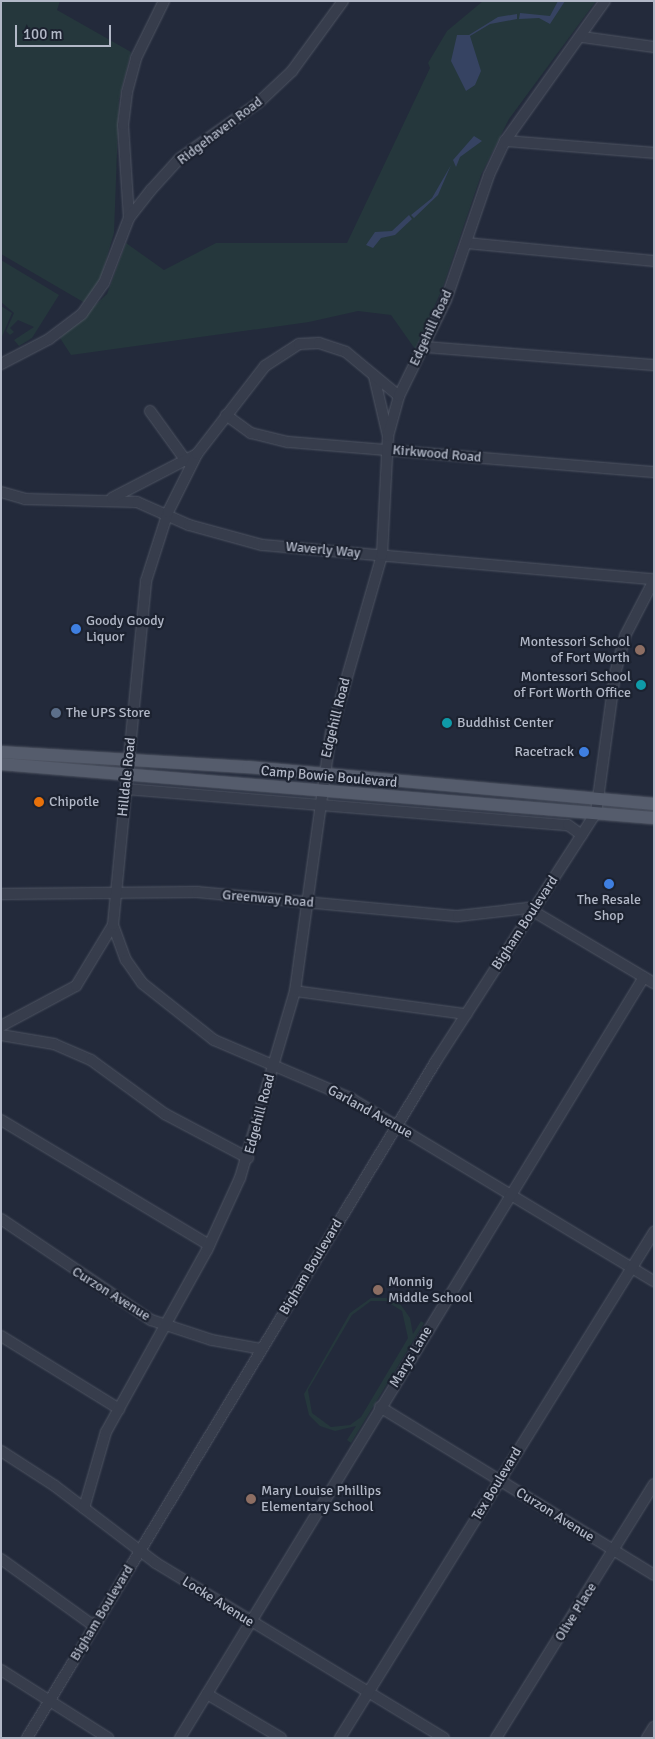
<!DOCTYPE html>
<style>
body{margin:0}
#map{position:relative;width:655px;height:1739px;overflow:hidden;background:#232a3b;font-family:Signika,sans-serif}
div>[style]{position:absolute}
.green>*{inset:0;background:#25373c}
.water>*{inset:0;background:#364362}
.roads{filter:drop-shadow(0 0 1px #4f5563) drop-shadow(0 0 1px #4f5563)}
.minor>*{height:10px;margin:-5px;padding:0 5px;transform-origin:5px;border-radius:5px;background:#373d4c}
.major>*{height:12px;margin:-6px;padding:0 6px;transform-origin:6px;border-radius:6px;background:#555c6c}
.dots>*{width:14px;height:14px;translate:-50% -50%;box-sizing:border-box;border:2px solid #1c2230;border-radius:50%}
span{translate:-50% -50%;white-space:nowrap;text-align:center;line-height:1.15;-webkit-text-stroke:4.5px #1c2230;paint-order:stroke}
.street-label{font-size:14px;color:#b2b8c7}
.poi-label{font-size:14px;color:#b2b8c7}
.left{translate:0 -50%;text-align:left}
.right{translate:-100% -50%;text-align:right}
.frame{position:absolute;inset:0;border:2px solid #b2b8c7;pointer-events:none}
.scale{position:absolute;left:15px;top:25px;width:96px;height:22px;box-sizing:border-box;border:2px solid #b2b8c7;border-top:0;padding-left:6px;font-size:15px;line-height:18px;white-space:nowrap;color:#b2b8c7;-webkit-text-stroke:4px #1c2230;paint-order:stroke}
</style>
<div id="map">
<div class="green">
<i style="clip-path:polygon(1px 1px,60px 1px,57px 10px,131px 52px,119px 99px,114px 233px,101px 277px,85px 303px,1px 254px)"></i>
<i style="clip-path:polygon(483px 1px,596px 1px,509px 119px,481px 175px,443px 287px,415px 349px,391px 315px,358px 311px,309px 322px,71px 355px,60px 338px,107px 294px,126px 243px,164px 270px,216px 243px,347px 243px,430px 68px,428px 63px,447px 31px)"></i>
<i style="clip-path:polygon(1px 260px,59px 295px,32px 338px,19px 346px,14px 340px,34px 327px,18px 320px,10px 328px,14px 332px,10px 335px,6px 331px,14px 313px,1px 302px)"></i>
<i style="clip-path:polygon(1px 306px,12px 313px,1px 339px)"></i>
<i style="clip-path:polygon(evenodd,371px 1298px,386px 1298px,401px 1305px,410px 1318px,413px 1334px,421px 1321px,424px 1323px,351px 1443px,347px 1440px,356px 1426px,335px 1431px,320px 1426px,309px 1415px,304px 1394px,350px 1313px,371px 1298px,371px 1301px,386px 1301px,402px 1311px,408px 1338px,361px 1417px,350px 1425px,331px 1427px,312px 1413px,308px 1390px,352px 1315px,371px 1301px)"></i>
</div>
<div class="water">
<i style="clip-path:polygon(558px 1px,565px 1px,550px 24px,539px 18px,519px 19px,520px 13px,550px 16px)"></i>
<i style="clip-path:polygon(517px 14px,517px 19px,490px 24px,470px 36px,481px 71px,475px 85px,466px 91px,451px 61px,457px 35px,469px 35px,498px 17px)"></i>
<i style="clip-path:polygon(474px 136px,482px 141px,460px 157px,456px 167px,453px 160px)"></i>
<i style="clip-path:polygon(451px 165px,438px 195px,414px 218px,411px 215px,432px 198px)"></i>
<i style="clip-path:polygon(409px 215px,412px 219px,395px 235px,381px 238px,373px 248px,366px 245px,375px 232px,392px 231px)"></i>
</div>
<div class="roads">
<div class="minor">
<i style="left:582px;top:37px;width:73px;rotate:7.9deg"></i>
<i style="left:505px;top:141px;width:149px;rotate:4.6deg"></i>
<i style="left:129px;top:218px;width:93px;rotate:-93.7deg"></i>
<i style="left:123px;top:125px;width:33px;rotate:-83deg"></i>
<i style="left:127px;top:92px;width:35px;rotate:-75deg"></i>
<i style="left:136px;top:58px;width:64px;rotate:-63.8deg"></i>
<i style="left:466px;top:243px;width:189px;rotate:5.5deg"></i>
<i style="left:424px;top:347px;width:231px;rotate:4.5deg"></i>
<i style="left:1px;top:364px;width:54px;rotate:-27.5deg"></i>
<i style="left:49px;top:339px;width:41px;rotate:-37.1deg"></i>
<i style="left:82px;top:314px;width:38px;rotate:-55deg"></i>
<i style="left:104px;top:283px;width:70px;rotate:-69deg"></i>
<i style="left:129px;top:218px;width:36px;rotate:-52deg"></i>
<i style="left:151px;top:190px;width:43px;rotate:-47.8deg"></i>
<i style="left:180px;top:158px;width:95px;rotate:-35.2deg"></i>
<i style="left:258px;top:103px;width:47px;rotate:-43.3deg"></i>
<i style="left:292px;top:71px;width:87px;rotate:-53.9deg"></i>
<i style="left:374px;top:376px;width:62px;rotate:76.9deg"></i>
<i style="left:150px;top:411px;width:62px;rotate:54.2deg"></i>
<i style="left:226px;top:415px;width:31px;rotate:36deg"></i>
<i style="left:251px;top:433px;width:38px;rotate:14deg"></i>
<i style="left:288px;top:442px;width:367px;rotate:4.7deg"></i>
<i style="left:1px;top:492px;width:25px;rotate:16deg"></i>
<i style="left:25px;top:499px;width:112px;rotate:1.5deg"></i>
<i style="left:137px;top:502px;width:57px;rotate:23.9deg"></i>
<i style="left:189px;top:525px;width:76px;rotate:15.3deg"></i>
<i style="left:262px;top:545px;width:393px;rotate:5deg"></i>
<i style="left:112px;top:498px;width:96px;rotate:-27.4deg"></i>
<i style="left:126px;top:789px;width:443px;rotate:4.7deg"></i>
<i style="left:568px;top:825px;width:17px;rotate:36deg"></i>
<i style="left:1px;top:894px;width:196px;rotate:-0.6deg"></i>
<i style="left:197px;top:892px;width:262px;rotate:5.3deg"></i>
<i style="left:458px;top:916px;width:70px;rotate:-6.5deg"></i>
<i style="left:528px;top:908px;width:147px;rotate:30.8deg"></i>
<i style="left:113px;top:925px;width:37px;rotate:70deg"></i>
<i style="left:126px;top:960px;width:28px;rotate:55deg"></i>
<i style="left:142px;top:983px;width:92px;rotate:38.4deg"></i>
<i style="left:214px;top:1040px;width:150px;rotate:23.1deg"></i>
<i style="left:352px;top:1099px;width:353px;rotate:31.1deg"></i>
<i style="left:295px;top:991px;width:173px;rotate:7.7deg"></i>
<i style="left:1px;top:1026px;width:85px;rotate:-28.1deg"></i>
<i style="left:76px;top:986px;width:71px;rotate:-58.8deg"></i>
<i style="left:113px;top:925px;width:346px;rotate:-84.5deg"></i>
<i style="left:146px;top:581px;width:72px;rotate:-72.3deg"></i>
<i style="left:168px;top:512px;width:65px;rotate:-63.4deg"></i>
<i style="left:197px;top:454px;width:111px;rotate:-52.3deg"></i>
<i style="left:265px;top:366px;width:40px;rotate:-32.9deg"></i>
<i style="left:299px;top:344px;width:20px;rotate:-3deg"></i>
<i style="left:319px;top:343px;width:28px;rotate:18deg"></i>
<i style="left:346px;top:352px;width:69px;rotate:39.7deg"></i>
<i style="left:1px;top:1035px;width:54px;rotate:9.6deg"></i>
<i style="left:54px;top:1044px;width:40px;rotate:23.4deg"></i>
<i style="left:91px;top:1060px;width:92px;rotate:36.1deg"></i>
<i style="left:165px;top:1114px;width:94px;rotate:27.9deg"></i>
<i style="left:1px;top:1120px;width:243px;rotate:31deg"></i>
<i style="left:1px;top:1219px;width:181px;rotate:34deg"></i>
<i style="left:151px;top:1320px;width:64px;rotate:18.2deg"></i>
<i style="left:212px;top:1340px;width:50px;rotate:10.4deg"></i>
<i style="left:1px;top:1336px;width:139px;rotate:31.7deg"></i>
<i style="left:380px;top:1407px;width:321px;rotate:31.5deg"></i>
<i style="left:1px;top:1451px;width:64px;rotate:32.9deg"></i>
<i style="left:55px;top:1486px;width:127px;rotate:37.3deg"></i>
<i style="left:156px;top:1563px;width:337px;rotate:31.3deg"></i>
<i style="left:84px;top:1508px;width:79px;rotate:-73.9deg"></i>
<i style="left:106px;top:1432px;width:208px;rotate:-61deg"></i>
<i style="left:207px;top:1250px;width:79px;rotate:-65.4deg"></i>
<i style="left:240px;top:1178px;width:195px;rotate:-73.6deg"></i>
<i style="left:295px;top:991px;width:260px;rotate:-82.1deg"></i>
<i style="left:331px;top:733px;width:185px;rotate:-74deg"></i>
<i style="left:382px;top:555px;width:119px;rotate:-87.1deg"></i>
<i style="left:388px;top:436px;width:41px;rotate:-74.6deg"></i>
<i style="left:399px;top:396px;width:107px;rotate:-63.9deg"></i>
<i style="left:446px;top:300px;width:132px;rotate:-71deg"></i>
<i style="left:489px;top:175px;width:38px;rotate:-65deg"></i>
<i style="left:505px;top:141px;width:172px;rotate:-54.5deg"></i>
<i style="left:1px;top:1559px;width:115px;rotate:35.8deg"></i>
<i style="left:1px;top:1670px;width:127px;rotate:32.4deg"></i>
<i style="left:207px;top:1694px;width:86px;rotate:30.7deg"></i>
<i style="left:27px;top:1738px;width:791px;rotate:-58.86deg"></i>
<i style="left:436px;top:1061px;width:295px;rotate:-57.2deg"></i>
<i style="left:596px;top:813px;width:140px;rotate:-82.2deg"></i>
<i style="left:615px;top:674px;width:39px;rotate:-75deg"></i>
<i style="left:625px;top:636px;width:63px;rotate:-62.6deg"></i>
<i style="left:180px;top:1738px;width:891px;rotate:-58.63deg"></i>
<i style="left:340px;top:1738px;width:596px;rotate:-58.18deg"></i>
<i style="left:496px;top:1738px;width:299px;rotate:-58.1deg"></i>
<i style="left:647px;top:1738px;width:13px;rotate:-58deg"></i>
</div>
<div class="major">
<i style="left:1px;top:752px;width:247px;rotate:3.5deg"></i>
<i style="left:248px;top:767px;width:408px;rotate:5.2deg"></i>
<i style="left:1px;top:764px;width:655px;rotate:4.73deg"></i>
</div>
</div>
<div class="dots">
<i style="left:76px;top:629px;background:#3f7fe0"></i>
<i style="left:640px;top:650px;background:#8d6e63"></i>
<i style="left:641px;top:685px;background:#0f9aa8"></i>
<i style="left:56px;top:713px;background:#5c6f8a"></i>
<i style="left:447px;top:723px;background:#0f9aa8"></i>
<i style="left:584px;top:752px;background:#3f7fe0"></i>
<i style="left:39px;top:802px;background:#e8710a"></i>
<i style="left:609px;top:884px;background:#3f7fe0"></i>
<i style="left:378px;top:1290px;background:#8d6e63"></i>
<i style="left:251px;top:1499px;background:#8d6e63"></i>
</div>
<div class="street-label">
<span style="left:220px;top:131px;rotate:-37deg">Ridgehaven Road</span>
<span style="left:431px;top:328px;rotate:-65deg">Edgehill Road</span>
<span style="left:437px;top:454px;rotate:5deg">Kirkwood Road</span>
<span style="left:323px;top:550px;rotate:5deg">Waverly Way</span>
<span style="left:336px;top:718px;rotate:-76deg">Edgehill Road</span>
<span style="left:127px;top:777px;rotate:-84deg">Hilldale Road</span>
<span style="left:329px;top:777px;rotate:5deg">Camp Bowie Boulevard</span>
<span style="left:268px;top:899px;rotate:5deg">Greenway Road</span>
<span style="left:525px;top:923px;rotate:-57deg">Bigham Boulevard</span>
<span style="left:370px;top:1112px;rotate:29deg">Garland Avenue</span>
<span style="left:260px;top:1114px;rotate:-75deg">Edgehill Road</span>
<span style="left:311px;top:1267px;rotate:-59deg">Bigham Boulevard</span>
<span style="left:111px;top:1294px;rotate:32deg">Curzon Avenue</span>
<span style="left:411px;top:1357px;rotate:-59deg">Marys Lane</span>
<span style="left:497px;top:1484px;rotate:-59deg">Tex Boulevard</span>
<span style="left:555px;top:1515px;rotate:32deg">Curzon Avenue</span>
<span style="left:218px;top:1602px;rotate:32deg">Locke Avenue</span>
<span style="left:576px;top:1612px;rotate:-58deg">Olive Place</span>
<span style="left:102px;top:1613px;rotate:-59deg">Bigham Boulevard</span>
</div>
<div class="poi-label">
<span class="left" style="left:86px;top:629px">Goody Goody<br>Liquor</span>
<span class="right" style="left:630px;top:650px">Montessori School<br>of Fort Worth</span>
<span class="right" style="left:631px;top:685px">Montessori School<br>of Fort Worth Office</span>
<span class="left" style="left:66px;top:713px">The UPS Store</span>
<span class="left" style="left:457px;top:723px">Buddhist Center</span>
<span class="right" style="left:574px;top:752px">Racetrack</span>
<span class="left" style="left:49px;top:802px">Chipotle</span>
<span style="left:609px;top:908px">The Resale<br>Shop</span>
<span class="left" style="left:388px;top:1290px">Monnig<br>Middle School</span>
<span class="left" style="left:261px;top:1499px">Mary Louise Phillips<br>Elementary School</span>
</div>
<div class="frame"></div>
<div class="scale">100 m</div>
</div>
